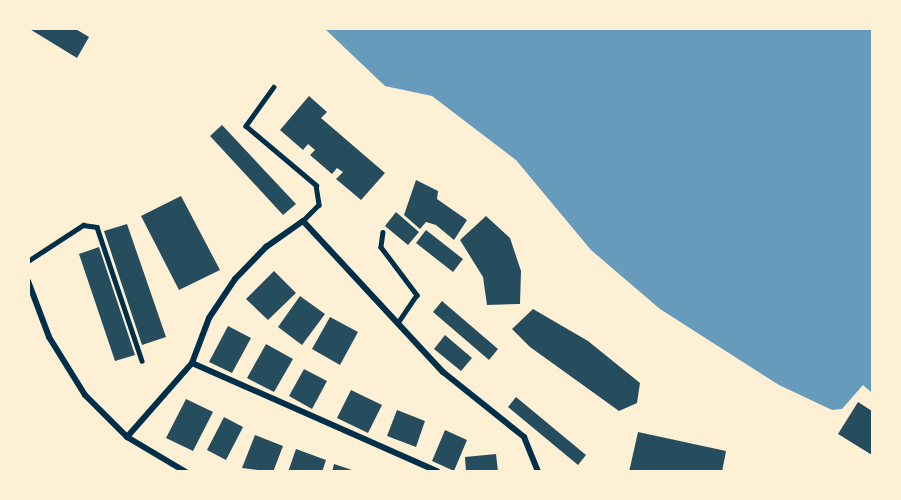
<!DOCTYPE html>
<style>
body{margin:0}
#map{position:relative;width:901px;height:500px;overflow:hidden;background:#fdf0d5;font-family:"Space Grotesk",sans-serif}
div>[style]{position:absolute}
.water>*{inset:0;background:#669bbc}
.building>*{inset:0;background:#264d5e}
.service>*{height:4.5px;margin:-2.25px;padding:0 2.25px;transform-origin:2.25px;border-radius:2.25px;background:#003049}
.minor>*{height:6px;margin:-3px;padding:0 3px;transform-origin:3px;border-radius:3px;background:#003049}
span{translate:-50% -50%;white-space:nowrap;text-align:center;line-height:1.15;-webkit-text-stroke:4.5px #fdf0d5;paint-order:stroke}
.frame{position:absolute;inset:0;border:30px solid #fdf0d5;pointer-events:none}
</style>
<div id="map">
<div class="water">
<i style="clip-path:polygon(325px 29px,872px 29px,872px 393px,863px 385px,842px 409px,832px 410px,779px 385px,660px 309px,591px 250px,516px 160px,432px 96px,385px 86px)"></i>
</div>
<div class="building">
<i style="clip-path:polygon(28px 28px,74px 28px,89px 37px,77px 58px)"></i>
<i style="clip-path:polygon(309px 96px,327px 112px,321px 118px,385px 173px,361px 200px,336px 179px,343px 172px,337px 168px,332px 174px,310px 155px,315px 150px,308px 144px,303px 150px,280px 130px)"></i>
<i style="clip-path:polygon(222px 125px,296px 204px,283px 215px,210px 136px)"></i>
<i style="clip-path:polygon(416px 180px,438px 191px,437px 199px,467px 220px,454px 240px,436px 225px,426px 222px,420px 229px,404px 215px)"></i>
<i style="clip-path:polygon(181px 196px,220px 270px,179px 290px,141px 216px)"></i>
<i style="clip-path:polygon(396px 212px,419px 232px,408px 245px,385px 226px)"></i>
<i style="clip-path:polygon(486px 216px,510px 238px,521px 271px,520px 304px,487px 305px,483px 277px,460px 240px)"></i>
<i style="clip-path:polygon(127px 224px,166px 337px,142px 345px,104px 231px)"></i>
<i style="clip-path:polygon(426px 230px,463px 259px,453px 272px,416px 243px)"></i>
<i style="clip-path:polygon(99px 247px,135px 355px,115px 361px,79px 254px)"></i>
<i style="clip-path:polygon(274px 271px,296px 293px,268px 320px,246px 299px)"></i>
<i style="clip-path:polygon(300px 296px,325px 314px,302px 345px,278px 327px)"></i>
<i style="clip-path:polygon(442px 301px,498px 349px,489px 360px,433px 312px)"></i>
<i style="clip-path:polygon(533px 309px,588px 341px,640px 383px,637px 403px,619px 411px,530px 347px,512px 329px)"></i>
<i style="clip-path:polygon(330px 317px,358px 332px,340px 365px,312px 349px)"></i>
<i style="clip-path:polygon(228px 326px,251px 338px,232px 373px,209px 362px)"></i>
<i style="clip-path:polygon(445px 335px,472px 358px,461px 371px,434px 349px)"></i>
<i style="clip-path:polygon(266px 344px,293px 359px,274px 392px,247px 378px)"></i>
<i style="clip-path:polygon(304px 369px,327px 381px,312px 409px,289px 396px)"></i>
<i style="clip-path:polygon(351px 390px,382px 405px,368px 433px,337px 418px)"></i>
<i style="clip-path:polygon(516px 397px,586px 455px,578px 465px,508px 407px)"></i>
<i style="clip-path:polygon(186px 399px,213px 412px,193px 451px,166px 438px)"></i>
<i style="clip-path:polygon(858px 402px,872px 411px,872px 455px,838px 434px)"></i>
<i style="clip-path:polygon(397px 410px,425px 421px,416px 447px,387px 436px)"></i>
<i style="clip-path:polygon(224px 417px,243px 427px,226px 460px,207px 450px)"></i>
<i style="clip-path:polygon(445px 430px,467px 440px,454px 471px,432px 461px)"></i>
<i style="clip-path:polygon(638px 432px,726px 451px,722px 472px,629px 472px)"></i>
<i style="clip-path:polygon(255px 435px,283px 446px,273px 472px,242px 468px)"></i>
<i style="clip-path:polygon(296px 449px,326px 460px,322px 472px,288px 472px)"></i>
<i style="clip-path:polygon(496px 454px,498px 472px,466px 472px,465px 457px)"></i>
<i style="clip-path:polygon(334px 464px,355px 471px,355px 472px,332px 472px)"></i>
</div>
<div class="service">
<i style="left:274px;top:87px;width:48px;rotate:125.7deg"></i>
<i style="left:246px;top:126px;width:92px;rotate:40.1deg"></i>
<i style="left:316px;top:185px;width:20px;rotate:81deg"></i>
<i style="left:319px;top:205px;width:23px;rotate:135deg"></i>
<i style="left:383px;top:232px;width:15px;rotate:98deg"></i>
<i style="left:381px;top:247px;width:60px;rotate:53.1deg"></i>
<i style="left:417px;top:295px;width:34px;rotate:124deg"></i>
<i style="left:28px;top:261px;width:66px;rotate:-33.2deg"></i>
<i style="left:83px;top:225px;width:14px;rotate:8deg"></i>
<i style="left:97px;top:227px;width:141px;rotate:71.4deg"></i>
</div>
<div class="minor">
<i style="left:28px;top:281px;width:60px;rotate:69.4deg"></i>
<i style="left:49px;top:337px;width:68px;rotate:58.2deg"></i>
<i style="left:85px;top:395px;width:59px;rotate:45deg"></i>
<i style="left:127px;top:437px;width:69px;rotate:30.7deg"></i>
<i style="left:192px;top:363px;width:268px;rotate:23.8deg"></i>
<i style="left:127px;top:437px;width:98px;rotate:-48.7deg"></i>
<i style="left:192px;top:363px;width:48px;rotate:-69.3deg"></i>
<i style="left:209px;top:318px;width:47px;rotate:-56.3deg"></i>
<i style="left:235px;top:279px;width:45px;rotate:-45.9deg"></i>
<i style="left:266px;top:247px;width:45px;rotate:-35.1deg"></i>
<i style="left:303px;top:221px;width:206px;rotate:47.2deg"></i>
<i style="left:443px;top:372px;width:104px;rotate:38.7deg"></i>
<i style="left:524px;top:437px;width:38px;rotate:68deg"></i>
</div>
<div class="frame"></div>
</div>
